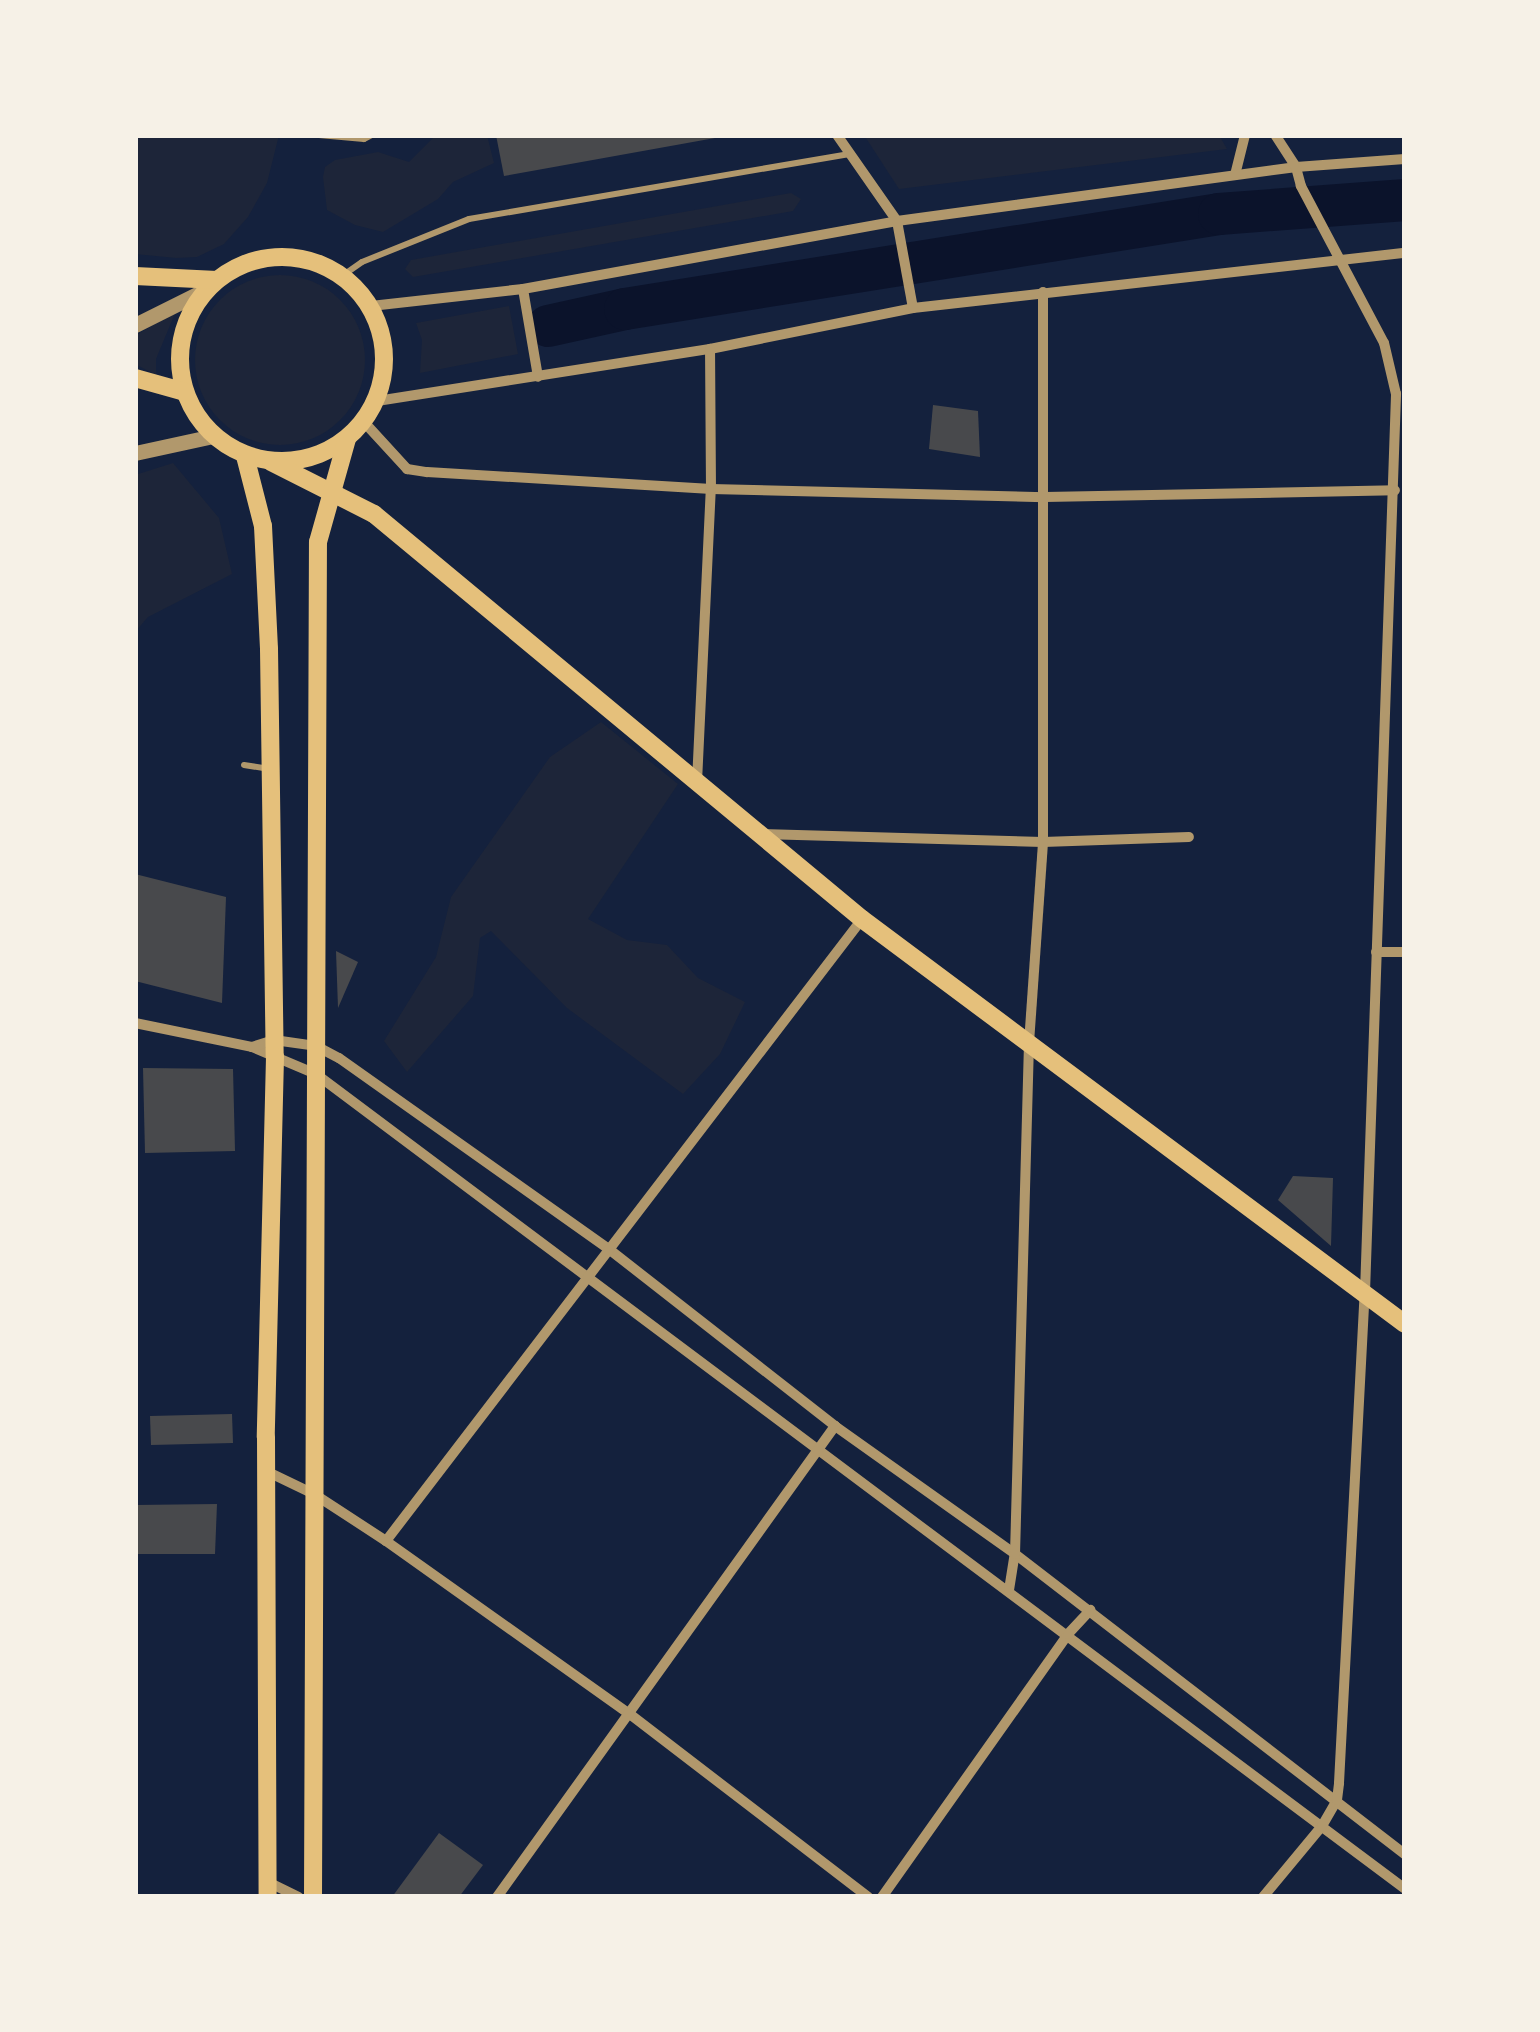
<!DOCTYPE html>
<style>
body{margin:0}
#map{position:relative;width:1540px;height:2032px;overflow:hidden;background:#14213d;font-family:Mulish,sans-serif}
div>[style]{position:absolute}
.green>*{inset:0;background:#1d2539}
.round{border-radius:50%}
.river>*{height:42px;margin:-21px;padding:0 21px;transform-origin:21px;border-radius:21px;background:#0b132b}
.building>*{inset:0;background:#48494c}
.service>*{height:6px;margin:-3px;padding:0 3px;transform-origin:3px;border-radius:3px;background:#b1986c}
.minor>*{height:10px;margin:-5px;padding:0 5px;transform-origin:5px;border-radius:5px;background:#b1986c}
.tertiary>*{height:15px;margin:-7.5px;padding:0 7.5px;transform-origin:7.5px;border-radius:7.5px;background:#b1986c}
.secondary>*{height:18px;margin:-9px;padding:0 9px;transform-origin:9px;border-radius:9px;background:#e5c07b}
.secondary>.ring{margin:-9px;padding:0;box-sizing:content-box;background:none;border:18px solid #e5c07b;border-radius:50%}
span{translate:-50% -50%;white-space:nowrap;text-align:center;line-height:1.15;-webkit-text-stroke:9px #f6f1e7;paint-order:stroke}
.frame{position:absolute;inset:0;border:138px solid #f6f1e7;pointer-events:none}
</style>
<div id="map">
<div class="green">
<i style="clip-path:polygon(135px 135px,279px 135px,267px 183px,248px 217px,224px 244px,197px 257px,176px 258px,135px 254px)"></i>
<i style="clip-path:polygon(436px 135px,487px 135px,494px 163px,453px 182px,438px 199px,383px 232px,355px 225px,327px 210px,323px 177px,325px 167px,335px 160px,378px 152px,409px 162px)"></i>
<i style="clip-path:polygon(864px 135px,1219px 135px,1227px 149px,899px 189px)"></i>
<i style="clip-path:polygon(791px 193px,801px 199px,793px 211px,413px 277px,405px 269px,411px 260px)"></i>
<i class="round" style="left:195px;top:275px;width:170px;height:170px"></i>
<i style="clip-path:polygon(509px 306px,518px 354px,420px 373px,422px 340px,416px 323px)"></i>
<i style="clip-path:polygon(176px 311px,156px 359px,156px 375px,135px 364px,135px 336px)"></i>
<i style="clip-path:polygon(173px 463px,219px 518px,232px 574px,148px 617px,135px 632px,135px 475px)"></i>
<i style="clip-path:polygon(601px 722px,678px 784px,588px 919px,627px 940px,667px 945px,698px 978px,745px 1002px,720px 1054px,683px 1094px,567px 1008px,491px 931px,480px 938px,473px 996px,407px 1072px,384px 1041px,436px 957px,451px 897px,550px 757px)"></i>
</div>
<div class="river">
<i style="left:548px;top:326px;width:79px;rotate:-12.4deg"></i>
<i style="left:625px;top:309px;width:602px;rotate:-9.09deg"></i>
<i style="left:1219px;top:214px;width:187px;rotate:-4.3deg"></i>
</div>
<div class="building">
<i style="clip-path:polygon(496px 135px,714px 135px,715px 138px,504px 176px)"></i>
<i style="clip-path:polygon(933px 405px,978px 411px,980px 457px,929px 449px)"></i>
<i style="clip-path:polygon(135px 874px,226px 897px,222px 1003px,135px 981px)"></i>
<i style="clip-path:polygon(336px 951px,358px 962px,338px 1008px)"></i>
<i style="clip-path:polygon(143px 1068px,233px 1069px,235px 1151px,145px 1153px)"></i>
<i style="clip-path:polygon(1293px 1176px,1333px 1178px,1331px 1246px,1278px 1200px)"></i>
<i style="clip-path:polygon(232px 1414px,233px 1443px,151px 1445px,150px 1416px)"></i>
<i style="clip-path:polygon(217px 1504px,215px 1554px,135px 1554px,135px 1505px)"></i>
<i style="clip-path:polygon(439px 1833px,483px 1865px,459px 1897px,392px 1897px)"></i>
</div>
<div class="service">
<i style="left:319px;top:135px;width:45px;rotate:5.1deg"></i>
<i style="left:364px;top:139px;width:9px;rotate:-27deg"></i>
<i style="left:342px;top:276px;width:24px;rotate:-35deg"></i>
<i style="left:362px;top:262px;width:115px;rotate:-21.9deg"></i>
<i style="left:469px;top:219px;width:386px;rotate:-9.7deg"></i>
<i style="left:244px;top:765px;width:26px;rotate:9deg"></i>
</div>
<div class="minor">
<i style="left:837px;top:135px;width:105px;rotate:55.1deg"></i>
<i style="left:897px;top:221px;width:88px;rotate:79.6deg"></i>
<i style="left:1235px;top:175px;width:41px;rotate:-76deg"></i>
<i style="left:523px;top:289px;width:89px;rotate:80.3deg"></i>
<i style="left:371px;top:306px;width:153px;rotate:-6.4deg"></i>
<i style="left:523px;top:289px;width:380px;rotate:-10.3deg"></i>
<i style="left:897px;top:221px;width:403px;rotate:-7.7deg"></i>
<i style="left:1296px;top:167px;width:109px;rotate:-4.2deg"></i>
<i style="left:377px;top:401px;width:337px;rotate:-8.9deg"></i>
<i style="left:710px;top:349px;width:207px;rotate:-11.4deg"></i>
<i style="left:913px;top:308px;width:495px;rotate:-6.4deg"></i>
<i style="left:364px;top:422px;width:64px;rotate:47.5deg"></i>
<i style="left:407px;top:469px;width:20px;rotate:9deg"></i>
<i style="left:427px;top:472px;width:285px;rotate:3.4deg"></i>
<i style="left:711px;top:489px;width:334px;rotate:1.4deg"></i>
<i style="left:1045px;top:497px;width:350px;rotate:-1.1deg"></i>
<i style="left:697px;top:782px;width:293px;rotate:-87.3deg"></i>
<i style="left:711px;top:489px;width:140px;rotate:-90.4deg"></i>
<i style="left:760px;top:834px;width:283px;rotate:1.6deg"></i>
<i style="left:1043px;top:842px;width:146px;rotate:-2deg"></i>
<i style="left:1376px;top:952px;width:29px"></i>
<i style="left:135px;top:1023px;width:119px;rotate:11.6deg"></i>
<i style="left:252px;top:1047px;width:69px;rotate:22.9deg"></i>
<i style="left:316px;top:1074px;width:1360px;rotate:36.81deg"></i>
<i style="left:252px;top:1047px;width:23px;rotate:-18deg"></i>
<i style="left:274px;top:1040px;width:42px;rotate:8.1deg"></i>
<i style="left:316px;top:1046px;width:26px;rotate:28deg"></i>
<i style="left:339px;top:1058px;width:332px;rotate:35.3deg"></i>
<i style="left:610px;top:1250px;width:286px;rotate:38deg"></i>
<i style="left:835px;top:1426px;width:221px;rotate:35.4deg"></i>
<i style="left:1015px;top:1554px;width:492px;rotate:37.6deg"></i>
<i style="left:266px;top:1471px;width:53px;rotate:25.6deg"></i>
<i style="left:314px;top:1494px;width:86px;rotate:33.1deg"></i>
<i style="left:386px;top:1541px;width:301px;rotate:35.4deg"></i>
<i style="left:631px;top:1715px;width:299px;rotate:37.5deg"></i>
<i style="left:386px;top:1541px;width:783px;rotate:-52.57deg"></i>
<i style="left:1009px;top:1590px;width:36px;rotate:-81deg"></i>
<i style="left:1015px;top:1554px;width:511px;rotate:-88.43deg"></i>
<i style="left:1029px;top:1043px;width:201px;rotate:-86deg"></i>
<i style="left:1043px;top:842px;width:550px;rotate:-90deg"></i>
<i style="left:268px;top:1882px;width:34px;rotate:26deg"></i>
<i style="left:497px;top:1897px;width:580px;rotate:-54.34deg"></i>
<i style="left:882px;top:1897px;width:322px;rotate:-54.7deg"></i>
<i style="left:1068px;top:1634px;width:33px;rotate:-47deg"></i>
<i style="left:1263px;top:1897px;width:92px;rotate:-50.3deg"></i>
<i style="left:1322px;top:1826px;width:30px;rotate:-60deg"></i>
<i style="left:1337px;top:1800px;width:17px;rotate:-83deg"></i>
<i style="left:1339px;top:1783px;width:492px;rotate:-87deg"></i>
<i style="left:1365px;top:1292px;width:899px;rotate:-88.02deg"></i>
<i style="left:1396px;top:394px;width:52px;rotate:-103.2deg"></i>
<i style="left:1384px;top:343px;width:178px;rotate:-117.9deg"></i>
<i style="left:1301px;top:186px;width:20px;rotate:-105deg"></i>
<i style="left:1296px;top:167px;width:38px;rotate:-123deg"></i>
</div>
<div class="tertiary">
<i style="left:135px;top:325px;width:83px;rotate:-26.6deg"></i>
<i style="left:135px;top:453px;width:80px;rotate:-12.3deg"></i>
</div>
<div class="secondary">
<i class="ring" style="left:180px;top:257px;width:186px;height:186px"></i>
<i style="left:135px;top:276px;width:82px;rotate:2.8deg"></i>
<i style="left:135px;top:378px;width:52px;rotate:15.6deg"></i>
<i style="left:245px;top:456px;width:72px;rotate:75.6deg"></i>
<i style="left:263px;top:526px;width:123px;rotate:87.2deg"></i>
<i style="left:269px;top:649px;width:408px;rotate:89.2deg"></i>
<i style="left:275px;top:1057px;width:380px;rotate:91.4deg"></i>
<i style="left:266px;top:1437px;width:460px;rotate:89.8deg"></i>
<i style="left:271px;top:462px;width:115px;rotate:26.8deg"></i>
<i style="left:374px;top:514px;width:634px;rotate:39.69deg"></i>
<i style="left:862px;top:919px;width:677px;rotate:36.72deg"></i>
<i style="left:313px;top:1897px;width:1355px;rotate:-89.79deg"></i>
<i style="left:318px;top:542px;width:107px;rotate:-74.3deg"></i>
</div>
<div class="frame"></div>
</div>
